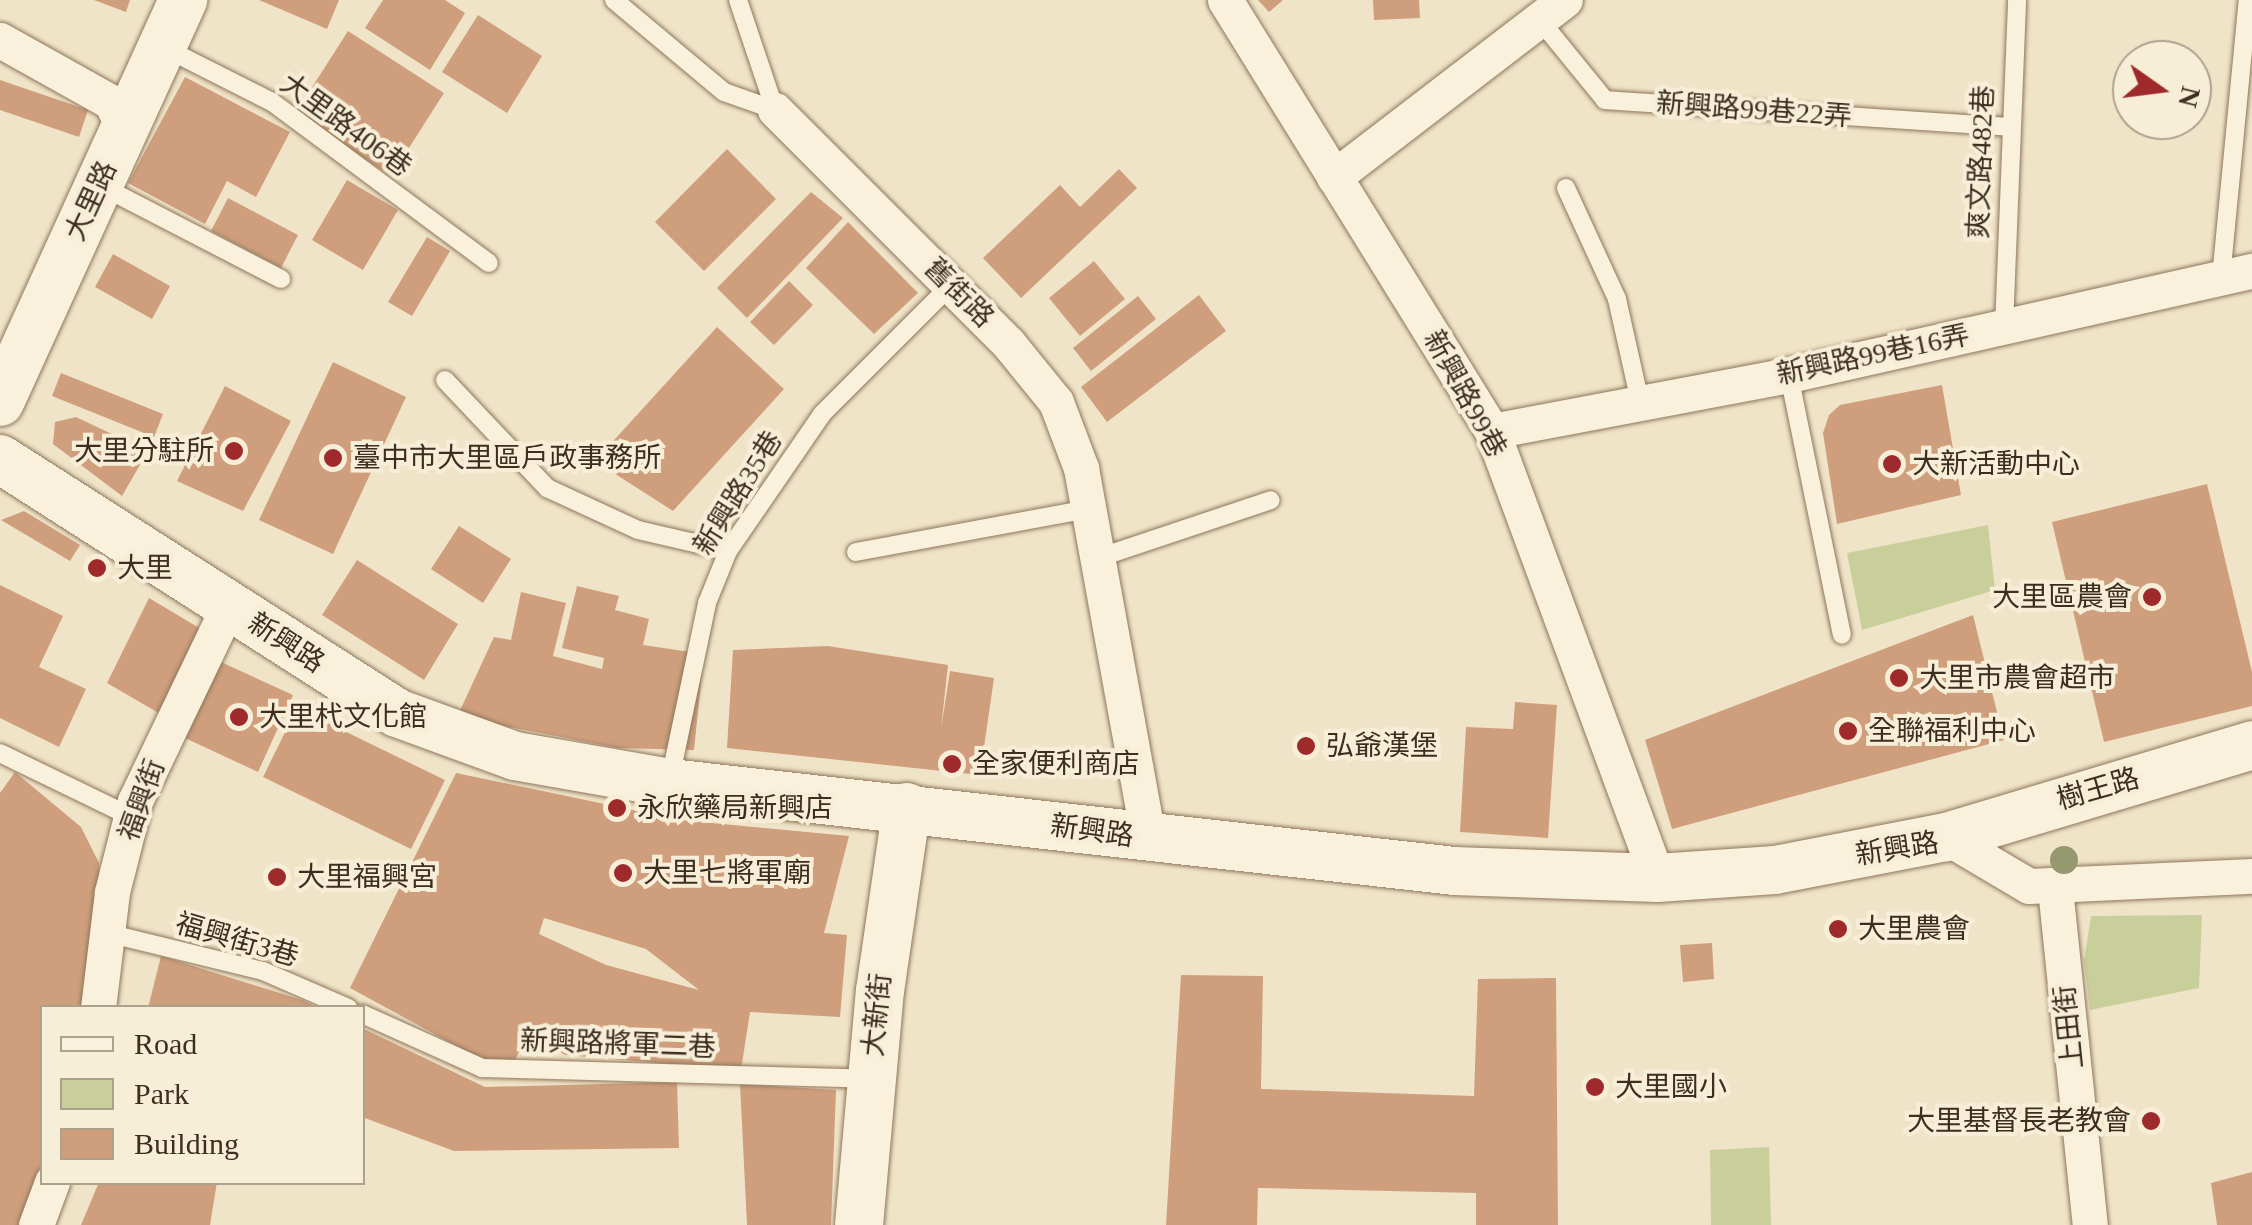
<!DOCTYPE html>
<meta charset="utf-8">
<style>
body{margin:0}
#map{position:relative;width:2252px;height:1225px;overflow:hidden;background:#f0e4c8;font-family:"Times New Roman","Noto Sans TC",serif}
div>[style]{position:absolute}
.green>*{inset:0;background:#c9cf9b}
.building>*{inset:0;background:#cf9f7d}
.roads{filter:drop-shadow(0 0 2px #8d765c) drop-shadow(0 0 2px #8d765c)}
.lane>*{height:18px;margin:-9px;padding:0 9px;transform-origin:9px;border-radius:9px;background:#faf1dc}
.street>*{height:35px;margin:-17.5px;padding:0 17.5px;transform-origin:17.5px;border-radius:17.5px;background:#faf1dc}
.secondary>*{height:48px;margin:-24px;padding:0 24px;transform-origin:24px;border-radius:24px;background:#faf1dc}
.trees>*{width:28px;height:28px;margin:-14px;border-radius:50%;background:#96986f}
.dots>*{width:28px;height:28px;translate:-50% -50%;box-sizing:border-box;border:5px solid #f7eed8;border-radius:50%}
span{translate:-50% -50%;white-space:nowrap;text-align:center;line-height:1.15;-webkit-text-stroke:8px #f7eed8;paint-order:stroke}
.street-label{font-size:28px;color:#3d2e20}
.poi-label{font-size:28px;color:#3d2e20}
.right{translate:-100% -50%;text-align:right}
.left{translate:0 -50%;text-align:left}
.legend{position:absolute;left:40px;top:1005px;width:325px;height:180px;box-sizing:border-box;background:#f7eed8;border:2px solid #ada18e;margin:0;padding:12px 18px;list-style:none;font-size:30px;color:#3d2e20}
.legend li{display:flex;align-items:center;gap:20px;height:50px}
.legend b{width:50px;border:2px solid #ada18e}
.north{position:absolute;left:2112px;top:40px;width:100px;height:100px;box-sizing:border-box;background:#f7eed8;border:2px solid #ada18e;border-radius:50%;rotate:104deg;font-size:28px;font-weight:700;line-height:40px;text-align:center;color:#3d2e20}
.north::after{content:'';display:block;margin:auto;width:35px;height:45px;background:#9e2a2b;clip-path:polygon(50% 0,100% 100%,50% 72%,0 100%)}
</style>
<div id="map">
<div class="green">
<i style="clip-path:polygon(1988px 525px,1995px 590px,1862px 630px,1847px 553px)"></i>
<i style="clip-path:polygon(2202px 915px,2199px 988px,2090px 1010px,2084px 961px,2091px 916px)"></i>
<i style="clip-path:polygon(1769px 1147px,1771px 1225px,1711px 1225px,1710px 1150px)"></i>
</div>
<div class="building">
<i style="clip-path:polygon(94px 0,130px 0,126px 12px)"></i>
<i style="clip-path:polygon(259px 0,339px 0,327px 29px)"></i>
<i style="clip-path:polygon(383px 0,445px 0,465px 13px,430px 70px,365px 28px)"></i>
<i style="clip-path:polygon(1258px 0,1283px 0,1269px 12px)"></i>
<i style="clip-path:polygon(1373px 0,1419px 0,1420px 18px,1374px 20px)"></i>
<i style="clip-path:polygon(478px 15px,542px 56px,507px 113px,442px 72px)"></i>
<i style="clip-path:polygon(348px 31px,444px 93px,391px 176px,295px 114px)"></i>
<i style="clip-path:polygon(185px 77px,290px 132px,256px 197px,227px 181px,205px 224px,128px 183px)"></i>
<i style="clip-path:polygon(0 80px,88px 110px,79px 137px,0 110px)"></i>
<i style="clip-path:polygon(727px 149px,776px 199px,704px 271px,655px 222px)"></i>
<i style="clip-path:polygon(1119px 169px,1137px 188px,1021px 298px,983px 258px,1060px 185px,1080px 207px)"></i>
<i style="clip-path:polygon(347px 180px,398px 210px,363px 270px,312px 240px)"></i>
<i style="clip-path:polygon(811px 192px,843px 218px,747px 318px,717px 288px)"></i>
<i style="clip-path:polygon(228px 198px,298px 235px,281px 268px,211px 231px)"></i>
<i style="clip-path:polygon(848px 222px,918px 293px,874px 334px,806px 268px)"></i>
<i style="clip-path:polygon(427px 237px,450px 251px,412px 316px,388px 302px)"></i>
<i style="clip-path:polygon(113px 254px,170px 286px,152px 319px,95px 287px)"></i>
<i style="clip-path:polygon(1094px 261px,1125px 299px,1080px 336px,1049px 298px)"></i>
<i style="clip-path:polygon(789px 281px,813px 305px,774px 345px,750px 322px)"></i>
<i style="clip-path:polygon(1199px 295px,1226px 331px,1107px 422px,1081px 387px)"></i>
<i style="clip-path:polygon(1138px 296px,1156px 319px,1091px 371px,1073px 348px)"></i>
<i style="clip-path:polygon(717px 327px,784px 389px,673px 511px,595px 461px)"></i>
<i style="clip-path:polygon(333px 362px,406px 397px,333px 554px,259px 520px)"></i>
<i style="clip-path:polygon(61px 373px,163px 414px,154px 437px,52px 396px)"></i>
<i style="clip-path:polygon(1942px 385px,1961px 495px,1837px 524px,1823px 433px,1829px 415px,1840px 405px)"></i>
<i style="clip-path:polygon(225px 386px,291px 421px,243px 511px,177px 481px)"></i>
<i style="clip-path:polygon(76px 417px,148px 451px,122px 496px,53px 444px,55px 422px)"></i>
<i style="clip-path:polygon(2207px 484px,2252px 672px,2252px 706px,2104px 742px,2052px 522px)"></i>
<i style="clip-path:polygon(24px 511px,80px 545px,70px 561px,1px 520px)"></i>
<i style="clip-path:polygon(459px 526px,511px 559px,483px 603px,431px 569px)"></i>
<i style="clip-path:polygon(357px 560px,458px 624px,424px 680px,322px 615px)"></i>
<i style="clip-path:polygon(0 585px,63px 616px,39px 667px,86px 689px,59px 747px,0 718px)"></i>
<i style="clip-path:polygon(577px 586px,619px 596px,615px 610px,649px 619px,643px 645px,704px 654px,694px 750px,618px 748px,457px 717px,494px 637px,511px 640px,521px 592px,566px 603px,553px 656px,602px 669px,604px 658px,562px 648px)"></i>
<i style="clip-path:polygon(149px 598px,201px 629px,162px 715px,107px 683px)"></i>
<i style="clip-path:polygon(1973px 615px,2004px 740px,1672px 829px,1645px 740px)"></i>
<i style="clip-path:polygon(828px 646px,948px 665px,941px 729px,950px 671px,994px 678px,980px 775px,727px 748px,733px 650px)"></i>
<i style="clip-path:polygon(221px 662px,293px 695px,258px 772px,185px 738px)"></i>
<i style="clip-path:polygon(1515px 702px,1557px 705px,1548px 838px,1460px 832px,1466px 727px,1513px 729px)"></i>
<i style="clip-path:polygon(297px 708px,445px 780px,411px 849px,263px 777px)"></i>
<i style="clip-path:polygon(15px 772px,81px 827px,99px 863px,100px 918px,90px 1008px,42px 1008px,42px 1175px,26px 1225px,0 1225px,0 793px)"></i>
<i style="clip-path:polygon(evenodd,456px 773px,681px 820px,849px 836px,824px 933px,847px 935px,840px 1017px,750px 1012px,741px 1070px,565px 1055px,529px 1032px,515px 1060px,484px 1061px,350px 988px,456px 773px,544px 918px,646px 949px,699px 990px,606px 965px,539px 934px,544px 918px)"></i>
<i style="clip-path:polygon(1712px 943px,1714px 979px,1683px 982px,1680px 945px)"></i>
<i style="clip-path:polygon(161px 956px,302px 1000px,319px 1008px,148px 1008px)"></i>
<i style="clip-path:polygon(1181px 975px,1263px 976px,1261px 1089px,1474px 1096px,1478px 979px,1556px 978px,1558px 1225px,1476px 1225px,1476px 1193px,1258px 1188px,1257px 1225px,1166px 1225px)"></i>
<i style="clip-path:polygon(362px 1028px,485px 1087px,677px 1082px,679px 1148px,454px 1151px,362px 1117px)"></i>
<i style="clip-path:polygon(740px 1084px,836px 1090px,831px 1225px,747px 1225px)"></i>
<i style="clip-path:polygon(2252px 1172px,2252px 1225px,2217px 1225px,2211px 1183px)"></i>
<i style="clip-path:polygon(99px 1182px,217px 1182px,210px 1225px,81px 1225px)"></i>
</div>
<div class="roads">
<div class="lane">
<i style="left:614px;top:0;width:143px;rotate:39.9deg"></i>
<i style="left:724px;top:92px;width:54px;rotate:19.4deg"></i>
<i style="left:738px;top:0;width:116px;rotate:71.4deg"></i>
<i style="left:1539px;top:19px;width:104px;rotate:50.8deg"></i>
<i style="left:1605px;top:100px;width:404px;rotate:3.8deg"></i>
<i style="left:165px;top:48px;width:120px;rotate:26.8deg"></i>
<i style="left:272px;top:102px;width:270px;rotate:36.6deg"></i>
<i style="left:99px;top:185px;width:205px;rotate:27.3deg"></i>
<i style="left:1566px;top:188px;width:122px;rotate:65.3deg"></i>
<i style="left:1617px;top:299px;width:106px;rotate:77.4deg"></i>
<i style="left:2221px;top:278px;width:279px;rotate:-84.5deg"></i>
<i style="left:2004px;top:327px;width:327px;rotate:-87.7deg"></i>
<i style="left:1789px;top:375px;width:265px;rotate:78.5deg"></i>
<i style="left:445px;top:380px;width:149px;rotate:46.6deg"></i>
<i style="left:547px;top:488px;width:100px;rotate:24.8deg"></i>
<i style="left:638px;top:530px;width:92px;rotate:13.1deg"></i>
<i style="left:856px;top:552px;width:237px;rotate:-10.5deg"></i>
<i style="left:1098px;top:558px;width:182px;rotate:-18.5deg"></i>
<i style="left:0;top:753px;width:147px;rotate:25.9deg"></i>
<i style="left:670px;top:779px;width:180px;rotate:-78.1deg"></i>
<i style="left:707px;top:603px;width:56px;rotate:-68deg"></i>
<i style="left:728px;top:551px;width:166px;rotate:-55.5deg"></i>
<i style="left:822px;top:414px;width:182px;rotate:-45deg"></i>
<i style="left:107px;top:933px;width:161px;rotate:13.7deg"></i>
<i style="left:263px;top:971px;width:93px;rotate:23.5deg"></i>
<i style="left:362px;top:1014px;width:132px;rotate:24.2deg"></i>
<i style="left:482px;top:1068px;width:388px;rotate:1.6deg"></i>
</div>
<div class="street">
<i style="left:1225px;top:0;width:507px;rotate:58.22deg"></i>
<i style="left:1492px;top:431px;width:476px;rotate:69.7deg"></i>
<i style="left:0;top:40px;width:127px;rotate:29.2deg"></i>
<i style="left:111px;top:102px;width:30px;rotate:64deg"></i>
<i style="left:775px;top:110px;width:330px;rotate:45deg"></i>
<i style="left:1008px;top:343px;width:76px;rotate:50.9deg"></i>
<i style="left:1056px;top:402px;width:71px;rotate:69.3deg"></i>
<i style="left:1081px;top:468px;width:376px;rotate:79.7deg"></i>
<i style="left:1334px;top:177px;width:291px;rotate:-37.5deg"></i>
<i style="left:1492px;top:431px;width:302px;rotate:-10.7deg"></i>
<i style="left:1789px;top:375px;width:475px;rotate:-12.7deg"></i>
<i style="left:1946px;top:837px;width:96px;rotate:30.6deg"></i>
<i style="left:2029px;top:886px;width:223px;rotate:-2.6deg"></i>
<i style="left:2055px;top:888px;width:339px;rotate:84.1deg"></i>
<i style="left:98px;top:1008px;width:117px;rotate:-83.1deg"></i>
<i style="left:112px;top:892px;width:94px;rotate:-75.8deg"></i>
<i style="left:135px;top:801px;width:217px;rotate:-64.4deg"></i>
<i style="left:36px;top:1225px;width:46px;rotate:-69.6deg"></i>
</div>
<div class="secondary">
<i style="left:0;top:402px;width:442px;rotate:-65.5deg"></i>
<i style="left:0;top:459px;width:471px;rotate:32.6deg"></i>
<i style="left:397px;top:713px;width:126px;rotate:20deg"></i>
<i style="left:515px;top:756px;width:157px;rotate:9.9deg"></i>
<i style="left:670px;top:783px;width:789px;rotate:6.4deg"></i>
<i style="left:1454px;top:871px;width:203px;rotate:2deg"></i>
<i style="left:1657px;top:878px;width:118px;rotate:-3.9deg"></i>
<i style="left:1775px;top:870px;width:174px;rotate:-10.9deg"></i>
<i style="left:1946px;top:837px;width:320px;rotate:-16.7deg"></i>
<i style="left:859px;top:1225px;width:235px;rotate:-84.9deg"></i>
<i style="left:880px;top:991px;width:186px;rotate:-81.7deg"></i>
</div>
</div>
<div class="trees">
<i style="left:2064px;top:860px"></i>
</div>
<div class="dots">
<i style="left:234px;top:451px;background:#9e2a2b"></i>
<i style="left:333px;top:458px;background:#9e2a2b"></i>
<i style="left:1892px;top:464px;background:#9e2a2b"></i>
<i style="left:97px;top:568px;background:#9e2a2b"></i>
<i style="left:2152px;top:597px;background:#9e2a2b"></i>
<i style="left:1899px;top:678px;background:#9e2a2b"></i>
<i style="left:239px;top:717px;background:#9e2a2b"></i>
<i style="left:1848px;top:731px;background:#9e2a2b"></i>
<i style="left:1306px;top:746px;background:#9e2a2b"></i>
<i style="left:952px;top:764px;background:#9e2a2b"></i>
<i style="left:617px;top:808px;background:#9e2a2b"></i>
<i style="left:623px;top:873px;background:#9e2a2b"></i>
<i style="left:277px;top:877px;background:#9e2a2b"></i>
<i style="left:1838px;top:929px;background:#9e2a2b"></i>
<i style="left:1595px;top:1087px;background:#9e2a2b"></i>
<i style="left:2151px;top:1121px;background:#9e2a2b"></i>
</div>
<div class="street-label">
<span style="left:1754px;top:110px;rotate:4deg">新興路99巷22弄</span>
<span style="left:346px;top:125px;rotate:36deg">大里路406巷</span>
<span style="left:1981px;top:162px;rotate:-88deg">爽文路482巷</span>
<span style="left:91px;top:201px;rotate:-65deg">大里路</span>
<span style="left:959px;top:293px;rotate:45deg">舊街路</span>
<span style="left:1873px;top:355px;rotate:-12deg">新興路99巷16弄</span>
<span style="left:1465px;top:394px;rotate:61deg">新興路99巷</span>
<span style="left:738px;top:493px;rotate:-58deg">新興路35巷</span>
<span style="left:286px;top:643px;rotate:33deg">新興路</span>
<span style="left:2098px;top:789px;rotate:-16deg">樹王路</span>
<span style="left:142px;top:800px;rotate:-70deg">福興街</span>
<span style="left:1092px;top:831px;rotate:8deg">新興路</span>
<span style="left:1897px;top:849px;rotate:-9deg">新興路</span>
<span style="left:237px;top:940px;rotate:16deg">福興街3巷</span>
<span style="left:877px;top:1015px;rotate:-84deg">大新街</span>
<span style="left:2069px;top:1027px;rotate:-96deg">上田街</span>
<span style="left:618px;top:1044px;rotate:2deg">新興路將軍二巷</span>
</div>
<div class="poi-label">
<span class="right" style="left:214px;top:451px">大里分駐所</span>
<span class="left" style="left:353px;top:458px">臺中市大里區戶政事務所</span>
<span class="left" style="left:1912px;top:464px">大新活動中心</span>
<span class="left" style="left:117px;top:568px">大里</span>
<span class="right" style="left:2132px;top:597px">大里區農會</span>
<span class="left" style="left:1919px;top:678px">大里市農會超市</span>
<span class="left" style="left:259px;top:717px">大里杙文化館</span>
<span class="left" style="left:1868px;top:731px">全聯福利中心</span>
<span class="left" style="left:1326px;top:746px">弘爺漢堡</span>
<span class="left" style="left:972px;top:764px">全家便利商店</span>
<span class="left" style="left:637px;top:808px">永欣藥局新興店</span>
<span class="left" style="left:643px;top:873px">大里七將軍廟</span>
<span class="left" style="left:297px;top:877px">大里福興宮</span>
<span class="left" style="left:1858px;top:929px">大里農會</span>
<span class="left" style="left:1615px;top:1087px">大里國小</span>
<span class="right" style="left:2131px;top:1121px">大里基督長老教會</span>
</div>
<ul class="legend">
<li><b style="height:12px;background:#faf1dc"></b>Road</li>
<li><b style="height:28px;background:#c9cf9b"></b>Park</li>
<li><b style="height:28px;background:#cf9f7d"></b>Building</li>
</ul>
<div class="north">N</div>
</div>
